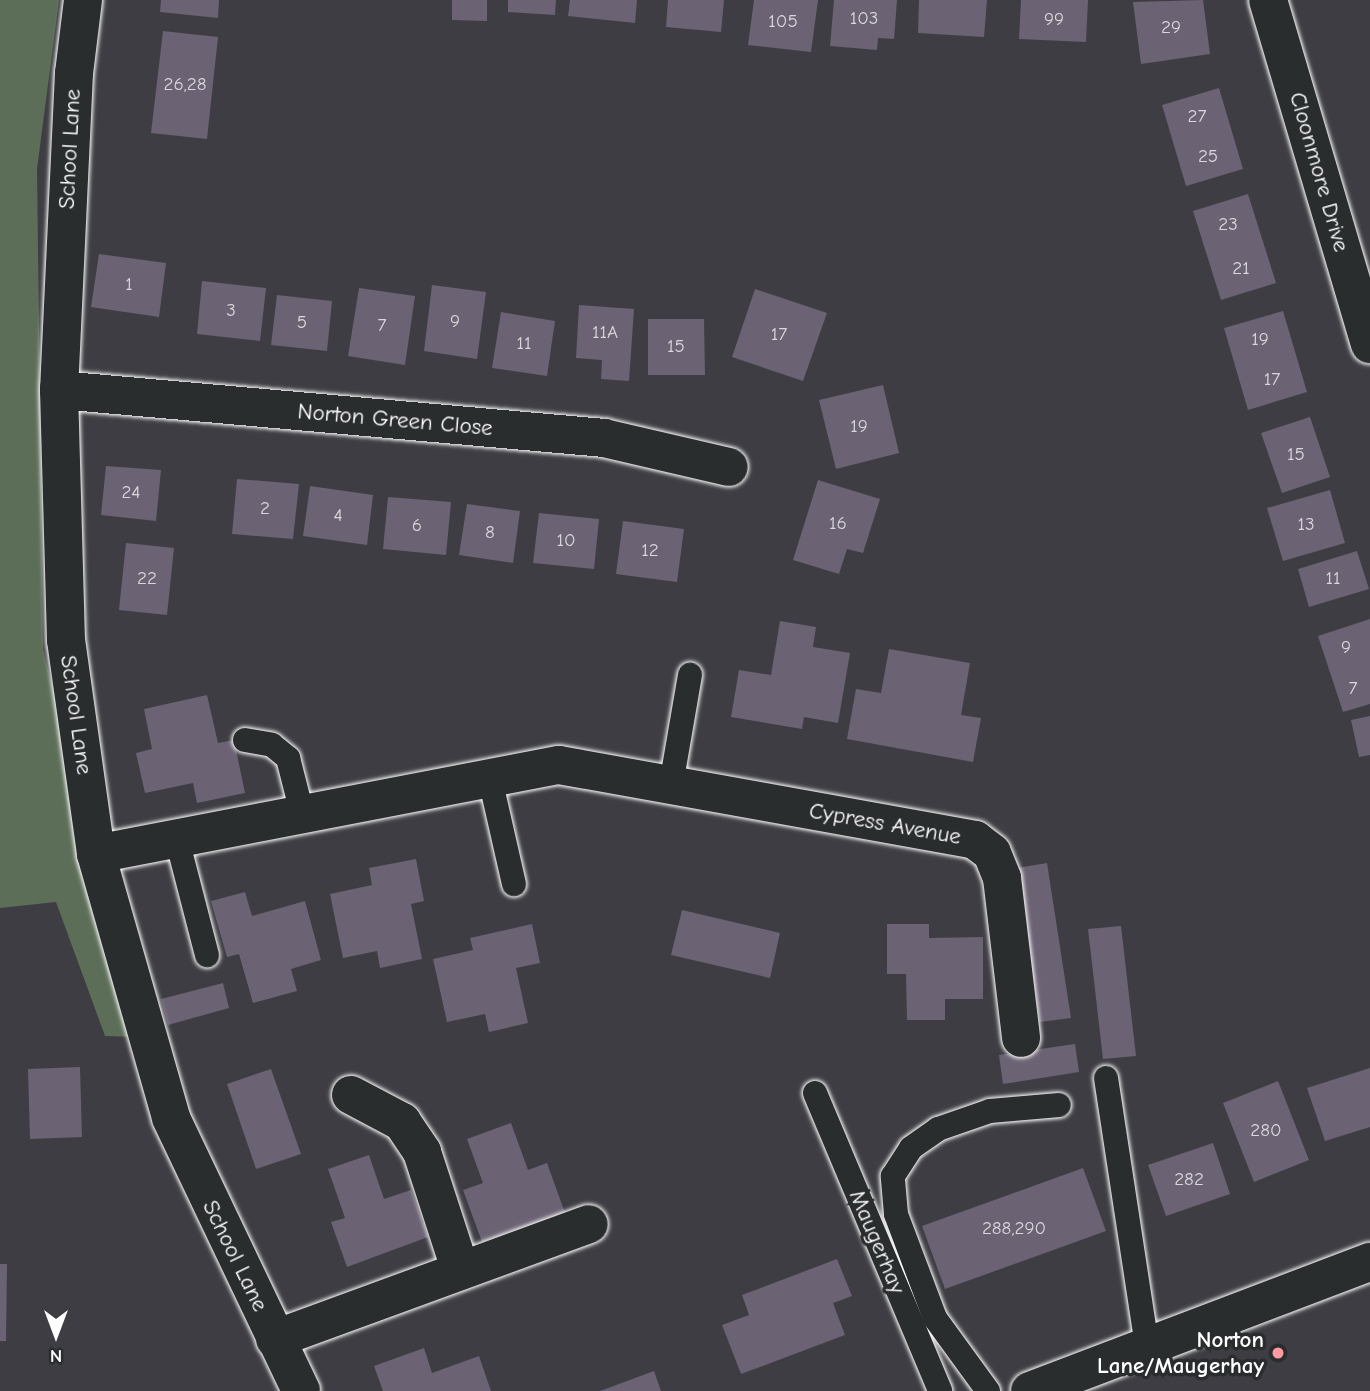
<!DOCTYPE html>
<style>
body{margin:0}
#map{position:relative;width:1370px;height:1391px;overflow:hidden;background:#3e3d43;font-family:"Comic Neue",sans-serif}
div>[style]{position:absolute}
.green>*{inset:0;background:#5c6e58}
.building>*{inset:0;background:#6b6273}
.roads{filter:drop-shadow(0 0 2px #fff) drop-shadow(0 0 2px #fff)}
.lane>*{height:24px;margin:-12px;padding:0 12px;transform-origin:12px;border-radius:12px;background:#2a2d2e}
.street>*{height:38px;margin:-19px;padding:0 19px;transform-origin:19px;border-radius:19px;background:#2a2d2e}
.secondary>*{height:38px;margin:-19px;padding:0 19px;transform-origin:19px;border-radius:19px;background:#2a2d2e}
.dots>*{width:19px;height:19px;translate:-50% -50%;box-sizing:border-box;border:4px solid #2a2d2e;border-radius:50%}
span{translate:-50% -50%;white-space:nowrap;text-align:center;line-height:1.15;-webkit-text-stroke:7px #2a2d2e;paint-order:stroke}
.number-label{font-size:19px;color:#dad8dc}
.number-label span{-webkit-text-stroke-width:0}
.street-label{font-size:23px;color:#fff}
.poi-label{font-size:23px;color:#fff;font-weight:700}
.right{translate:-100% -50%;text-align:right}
.north{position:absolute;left:21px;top:1300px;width:70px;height:70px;-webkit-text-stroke:5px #2a2d2e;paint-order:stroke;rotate:180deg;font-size:19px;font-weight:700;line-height:28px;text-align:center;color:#fff}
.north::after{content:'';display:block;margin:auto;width:24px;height:32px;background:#fff;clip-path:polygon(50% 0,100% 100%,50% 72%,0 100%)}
</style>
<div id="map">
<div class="green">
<i style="clip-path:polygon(0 0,59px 0,37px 169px,43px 649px,138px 1037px,105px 1036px,56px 902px,0 908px)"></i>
</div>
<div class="building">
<i style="clip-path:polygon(161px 0,219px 0,218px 18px,160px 12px)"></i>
<i style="clip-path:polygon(452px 0,487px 0,487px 21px,452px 20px)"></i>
<i style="clip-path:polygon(508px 0,556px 0,555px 15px,508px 12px)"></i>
<i style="clip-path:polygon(570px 0,637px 0,635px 23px,568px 16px)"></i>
<i style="clip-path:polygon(668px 0,724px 0,721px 32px,666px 27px)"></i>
<i style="clip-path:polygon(754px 0,818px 0,811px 52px,748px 45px)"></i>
<i style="clip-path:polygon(834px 0,897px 0,894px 39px,878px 38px,877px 50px,830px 46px)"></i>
<i style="clip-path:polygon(919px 0,987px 0,984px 37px,918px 33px)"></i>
<i style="clip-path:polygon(1021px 0,1088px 0,1086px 42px,1019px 39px)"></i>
<i style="clip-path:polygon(1203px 0,1210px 54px,1141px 64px,1133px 2px)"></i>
<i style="clip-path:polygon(163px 31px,218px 37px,207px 139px,151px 133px)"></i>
<i style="clip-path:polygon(1219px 88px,1243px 169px,1186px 186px,1162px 105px)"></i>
<i style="clip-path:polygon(1248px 194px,1276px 283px,1221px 300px,1193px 211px)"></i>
<i style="clip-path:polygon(99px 254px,166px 263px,159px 317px,91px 307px)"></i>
<i style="clip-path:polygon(202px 281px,266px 288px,260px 341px,197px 334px)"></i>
<i style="clip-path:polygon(432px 285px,486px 292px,477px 359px,424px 351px)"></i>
<i style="clip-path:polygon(359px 288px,415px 296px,405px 365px,348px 356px)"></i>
<i style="clip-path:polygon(755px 289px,827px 313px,803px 381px,732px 357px)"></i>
<i style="clip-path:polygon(277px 295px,332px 301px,327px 351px,271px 345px)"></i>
<i style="clip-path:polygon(579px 305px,634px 309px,629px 381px,601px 379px,602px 360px,576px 358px)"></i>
<i style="clip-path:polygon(1283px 311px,1307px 392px,1248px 410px,1224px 328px)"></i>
<i style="clip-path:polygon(501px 312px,555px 321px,547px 376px,492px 368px)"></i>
<i style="clip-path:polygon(648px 319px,704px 319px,705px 375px,648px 375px)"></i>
<i style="clip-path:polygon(883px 385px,899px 453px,836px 469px,819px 400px)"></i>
<i style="clip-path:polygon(1310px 417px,1330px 477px,1282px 493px,1261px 433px)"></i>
<i style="clip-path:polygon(106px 466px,161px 470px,156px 521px,101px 515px)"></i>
<i style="clip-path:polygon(237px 479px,299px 484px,293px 539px,232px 534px)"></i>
<i style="clip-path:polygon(818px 480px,880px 499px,863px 553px,847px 549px,839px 574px,793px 560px)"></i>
<i style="clip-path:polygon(310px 486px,373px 495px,367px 545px,303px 536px)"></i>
<i style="clip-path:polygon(1330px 490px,1345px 543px,1283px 561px,1267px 508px)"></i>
<i style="clip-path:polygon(388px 497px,451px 502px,446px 555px,383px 549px)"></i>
<i style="clip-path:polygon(467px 504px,520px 511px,513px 563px,459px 555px)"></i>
<i style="clip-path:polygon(539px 513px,599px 519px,594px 569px,533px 563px)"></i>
<i style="clip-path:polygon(623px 521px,684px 529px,677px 582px,616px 574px)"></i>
<i style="clip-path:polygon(126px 543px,174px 548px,167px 615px,119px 610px)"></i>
<i style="clip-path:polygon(1357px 551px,1369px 589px,1309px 607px,1298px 569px)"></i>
<i style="clip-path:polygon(1370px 619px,1370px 704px,1343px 712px,1318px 636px)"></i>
<i style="clip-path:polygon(780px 621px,816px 627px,813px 647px,850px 653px,838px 723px,804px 717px,802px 729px,731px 717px,739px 670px,771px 675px)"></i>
<i style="clip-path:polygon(889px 649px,970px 663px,961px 715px,981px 718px,973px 762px,847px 739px,856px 689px,881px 693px)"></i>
<i style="clip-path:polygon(207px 695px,218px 743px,234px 740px,245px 793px,197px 803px,193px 783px,145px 793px,136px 753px,152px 749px,144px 709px)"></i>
<i style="clip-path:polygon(1370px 716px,1370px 755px,1359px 757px,1351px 720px)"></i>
<i style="clip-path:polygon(416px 859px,424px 901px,411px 904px,422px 959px,380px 968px,377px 951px,343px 958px,330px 894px,372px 885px,369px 868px)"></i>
<i style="clip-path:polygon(1047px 863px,1071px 1018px,1040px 1022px,1017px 868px)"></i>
<i style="clip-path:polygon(245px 892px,252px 916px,305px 901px,321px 960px,291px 969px,297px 991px,253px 1003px,239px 954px,227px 957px,211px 901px)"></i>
<i style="clip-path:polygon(682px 910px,780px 933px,770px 978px,671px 955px)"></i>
<i style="clip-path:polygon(532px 924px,540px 963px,516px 968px,528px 1023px,489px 1032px,485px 1014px,447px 1022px,433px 959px,473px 950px,470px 938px)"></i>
<i style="clip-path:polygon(887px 924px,929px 924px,929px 938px,983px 937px,983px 999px,945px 999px,945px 1020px,907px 1020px,906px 974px,887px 974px)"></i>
<i style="clip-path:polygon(1121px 926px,1136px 1056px,1103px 1059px,1088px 929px)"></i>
<i style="clip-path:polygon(223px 983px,229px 1008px,168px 1025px,161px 999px)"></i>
<i style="clip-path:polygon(1075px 1044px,1079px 1072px,1003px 1084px,999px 1055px)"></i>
<i style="clip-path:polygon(80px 1067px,82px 1137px,30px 1139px,28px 1069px)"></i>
<i style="clip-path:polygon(1370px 1068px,1370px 1127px,1325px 1141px,1307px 1088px)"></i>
<i style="clip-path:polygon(271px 1069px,301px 1154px,256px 1169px,227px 1084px)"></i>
<i style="clip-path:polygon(1278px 1081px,1309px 1160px,1254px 1182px,1223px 1103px)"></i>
<i style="clip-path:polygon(511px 1123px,528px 1170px,547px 1163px,565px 1213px,482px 1242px,463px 1190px,483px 1183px,467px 1139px)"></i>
<i style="clip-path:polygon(1213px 1143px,1230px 1194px,1166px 1216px,1148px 1165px)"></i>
<i style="clip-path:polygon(369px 1155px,384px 1199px,411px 1190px,428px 1237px,347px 1267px,331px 1222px,345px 1218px,328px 1169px)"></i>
<i style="clip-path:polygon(1083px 1168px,1106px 1231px,945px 1289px,922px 1226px)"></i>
<i style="clip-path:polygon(837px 1259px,852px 1296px,833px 1303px,845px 1335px,741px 1374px,722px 1325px,749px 1315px,742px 1295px)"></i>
<i style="clip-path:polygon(0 1264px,7px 1264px,6px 1341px,0 1341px)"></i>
<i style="clip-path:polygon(424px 1348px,432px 1373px,479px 1356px,491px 1391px,383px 1391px,374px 1366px)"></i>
<i style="clip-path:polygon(654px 1371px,661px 1391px,600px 1391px)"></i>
</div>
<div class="roads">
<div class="lane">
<i style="left:245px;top:740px;width:27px;rotate:10deg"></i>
<i style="left:272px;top:745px;width:21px;rotate:39deg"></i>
<i style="left:288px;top:758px;width:57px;rotate:75.7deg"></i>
<i style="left:489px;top:774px;width:113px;rotate:77.2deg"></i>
<i style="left:671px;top:785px;width:112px;rotate:-80.2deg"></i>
<i style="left:178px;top:843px;width:116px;rotate:75.5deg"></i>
<i style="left:1106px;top:1078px;width:270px;rotate:81.3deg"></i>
<i style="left:815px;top:1093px;width:323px;rotate:67.2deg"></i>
<i style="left:988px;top:1391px;width:90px;rotate:-126deg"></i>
<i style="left:935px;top:1318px;width:111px;rotate:-110.6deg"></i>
<i style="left:896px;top:1214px;width:38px;rotate:-95deg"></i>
<i style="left:893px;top:1176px;width:33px;rotate:-57deg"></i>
<i style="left:911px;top:1148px;width:33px;rotate:-35deg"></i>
<i style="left:938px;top:1129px;width:55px;rotate:-19.1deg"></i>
<i style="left:990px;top:1111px;width:69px;rotate:-5deg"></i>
</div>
<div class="street">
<i style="left:83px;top:0;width:74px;rotate:97deg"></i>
<i style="left:74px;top:73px;width:317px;rotate:92.7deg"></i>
<i style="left:59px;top:390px;width:250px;rotate:88.4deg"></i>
<i style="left:66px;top:640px;width:216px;rotate:82deg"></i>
<i style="left:96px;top:854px;width:274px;rotate:74.1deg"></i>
<i style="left:171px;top:1118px;width:302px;rotate:64.5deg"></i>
<i style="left:1268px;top:0;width:359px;rotate:73.5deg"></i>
<i style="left:59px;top:390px;width:547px;rotate:5.03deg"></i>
<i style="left:604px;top:438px;width:128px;rotate:13.1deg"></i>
<i style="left:96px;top:854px;width:471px;rotate:-10.9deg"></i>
<i style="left:559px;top:765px;width:423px;rotate:10.2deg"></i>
<i style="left:975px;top:840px;width:21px;rotate:37deg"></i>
<i style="left:992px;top:853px;width:27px;rotate:68deg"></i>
<i style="left:1002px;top:878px;width:161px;rotate:83.2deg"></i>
<i style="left:351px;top:1095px;width:58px;rotate:27.9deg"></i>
<i style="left:402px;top:1122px;width:36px;rotate:56deg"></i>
<i style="left:422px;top:1152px;width:123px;rotate:72deg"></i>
<i style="left:275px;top:1339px;width:334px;rotate:-20.1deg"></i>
</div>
<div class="secondary">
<i style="left:1030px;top:1391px;width:364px;rotate:-20.8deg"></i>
</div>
</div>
<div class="dots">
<i style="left:1278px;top:1353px;background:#ff9aa2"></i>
</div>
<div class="number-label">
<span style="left:864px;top:19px">103</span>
<span style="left:1054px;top:20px">99</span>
<span style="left:783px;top:22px">105</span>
<span style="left:1171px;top:28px">29</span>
<span style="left:185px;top:85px">26,28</span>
<span style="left:1197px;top:117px">27</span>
<span style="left:1208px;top:157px">25</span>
<span style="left:1228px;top:225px">23</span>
<span style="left:1241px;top:269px">21</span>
<span style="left:129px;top:285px">1</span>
<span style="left:231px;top:311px">3</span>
<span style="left:455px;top:322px">9</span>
<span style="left:302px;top:323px">5</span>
<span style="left:382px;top:326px">7</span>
<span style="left:605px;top:333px">11A</span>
<span style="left:779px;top:335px">17</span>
<span style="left:1260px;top:340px">19</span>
<span style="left:524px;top:344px">11</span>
<span style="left:676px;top:347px">15</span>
<span style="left:1272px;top:380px">17</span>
<span style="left:859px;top:427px">19</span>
<span style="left:1296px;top:455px">15</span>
<span style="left:131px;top:493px">24</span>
<span style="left:265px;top:509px">2</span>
<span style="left:338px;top:516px">4</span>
<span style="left:838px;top:524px">16</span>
<span style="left:1306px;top:525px">13</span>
<span style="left:417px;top:526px">6</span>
<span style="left:490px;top:533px">8</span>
<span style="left:566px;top:541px">10</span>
<span style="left:650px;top:551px">12</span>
<span style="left:147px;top:579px">22</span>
<span style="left:1333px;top:579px">11</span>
<span style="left:1346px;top:648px">9</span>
<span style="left:1353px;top:689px">7</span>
<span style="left:1266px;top:1131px">280</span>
<span style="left:1189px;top:1180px">282</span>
<span style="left:1014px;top:1229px">288,290</span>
</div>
<div class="street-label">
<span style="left:70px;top:149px;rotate:-87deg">School Lane</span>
<span style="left:1319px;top:172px;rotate:74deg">Cloonmore Drive</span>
<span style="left:395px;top:420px;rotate:5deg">Norton Green Close</span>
<span style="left:76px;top:715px;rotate:82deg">School Lane</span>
<span style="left:885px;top:824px;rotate:10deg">Cypress Avenue</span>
<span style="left:877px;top:1242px;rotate:67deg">Maugerhay</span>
<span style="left:235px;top:1256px;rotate:64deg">School Lane</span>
</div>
<div class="poi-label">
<span class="right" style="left:1264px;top:1353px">Norton<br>Lane/Maugerhay</span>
</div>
<div class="north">N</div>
</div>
